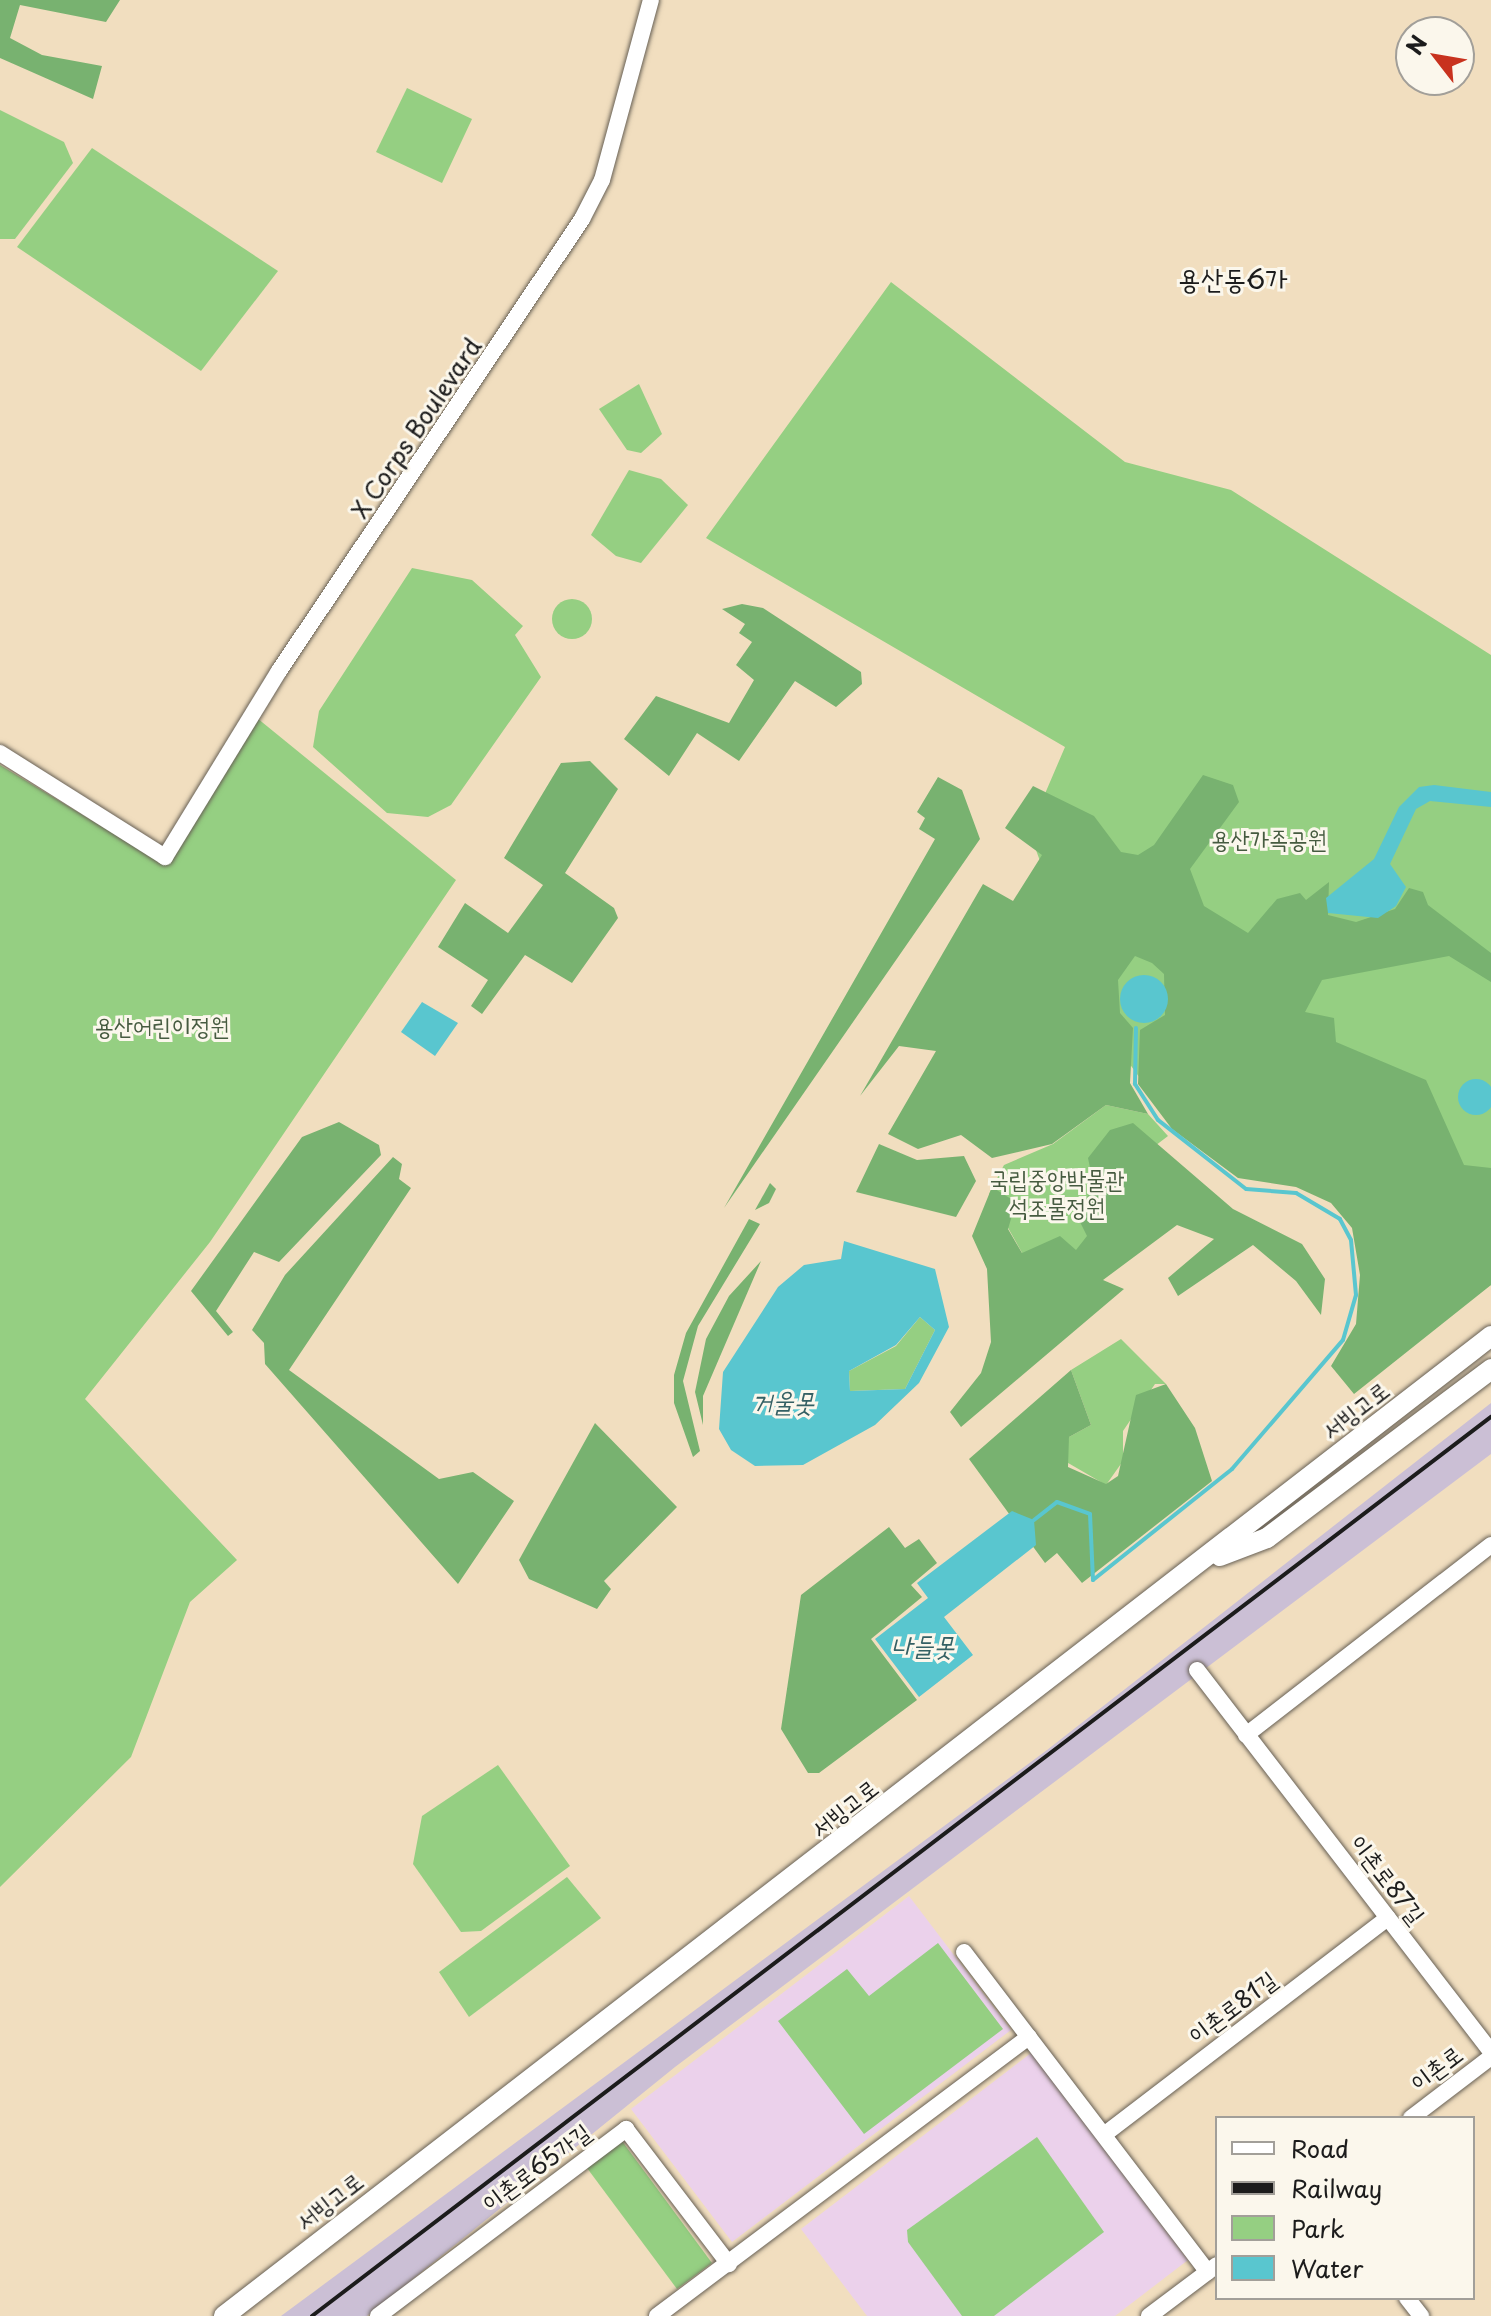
<!DOCTYPE html>
<meta charset="utf-8">
<style>
body{margin:0}
#map{position:relative;width:1491px;height:2316px;overflow:hidden;background:#f1debf;font-family:"Playpen Sans","Poor Story",sans-serif}
div>[style]{position:absolute}
.built>*{inset:0;background:#ebd1eb}
.industrial>*{inset:0;background:#cbbfd5}
.green>*{inset:0;background:#95cf82}
.round{border-radius:50%}
.forest>*{inset:0;background:#78b270}
.water>*{inset:0;background:#59c6cf}
.stream>*{height:4px;margin:-2px;padding:0 2px;transform-origin:2px;border-radius:2px;background:#59c6cf}
.roads{filter:drop-shadow(0 0 2px #676055) drop-shadow(0 0 2px #676055)}
.minor>*{height:16px;margin:-8px;padding:0 8px;transform-origin:8px;border-radius:8px;background:#fff}
.major>*{height:20px;margin:-10px;padding:0 10px;transform-origin:10px;border-radius:10px;background:#fff}
.rail>*{height:4px;margin:-2px;padding:0 2px;transform-origin:2px;border-radius:2px;background:#1c1c1c}
span{translate:-50% -50%;white-space:nowrap;text-align:center;line-height:1.15;-webkit-text-stroke:6px #fbf7ec;paint-order:stroke}
.street-label{font-size:24px;color:#1c1c1c}
.park-label{font-size:24px;color:#465b40}
.water-label{font-size:26px;color:#346064;font-style:italic}
.quarter-label{font-size:28px;color:#1c1c1c}
.legend{position:absolute;left:1215px;top:2116px;width:260px;height:184px;box-sizing:border-box;background:#fbf7ec;border:2px solid #a29f99;margin:0;padding:10px 14px;list-style:none;font-size:24px;color:#1c1c1c}
.legend li{display:flex;align-items:center;gap:16px;height:40px}
.legend b{width:40px;border:2px solid #a29f99}
.north{position:absolute;left:1395px;top:16px;width:80px;height:80px;box-sizing:border-box;background:#fbf7ec;border:2px solid #a29f99;border-radius:50%;rotate:301deg;font-size:22px;font-weight:700;line-height:32px;text-align:center;color:#1c1c1c}
.north::after{content:'';display:block;margin:auto;width:28px;height:36px;background:#c8321e;clip-path:polygon(50% 0,100% 100%,50% 72%,0 100%)}
</style>
<div id="map">
<div class="built">
<i style="clip-path:polygon(909px 1896px,1011px 2030px,732px 2242px,631px 2109px)"></i>
<i style="clip-path:polygon(1031px 2053px,1188px 2260px,1115px 2316px,867px 2316px,801px 2229px)"></i>
</div>
<div class="industrial">
<i style="clip-path:polygon(1491px 1403px,1491px 1454px,675px 2067px,367px 2316px,281px 2316px,1047px 1750px)"></i>
</div>
<div class="green">
<i style="clip-path:polygon(407px 88px,472px 119px,442px 183px,376px 152px)"></i>
<i style="clip-path:polygon(0 110px,64px 142px,73px 163px,15px 239px,0 239px)"></i>
<i style="clip-path:polygon(92px 148px,278px 271px,201px 371px,17px 247px)"></i>
<i style="clip-path:polygon(891px 282px,1125px 462px,1231px 490px,1491px 655px,1491px 1285px,1389px 1343px,1353px 1206px,1175px 1126px,1099px 1022px,1029px 831px,1065px 747px,706px 538px)"></i>
<i style="clip-path:polygon(639px 384px,662px 434px,641px 453px,627px 450px,599px 409px)"></i>
<i style="clip-path:polygon(629px 470px,661px 479px,688px 505px,641px 563px,616px 556px,591px 535px)"></i>
<i style="clip-path:polygon(412px 568px,472px 580px,523px 626px,515px 635px,541px 677px,451px 805px,428px 817px,387px 813px,313px 747px,319px 711px)"></i>
<i class="round" style="left:552px;top:599px;width:40px;height:40px"></i>
<i style="clip-path:polygon(257px 718px,456px 880px,210px 1242px,85px 1399px,237px 1560px,190px 1602px,131px 1757px,0 1887px,0 765px,162px 863px)"></i>
<i style="clip-path:polygon(1106px 1105px,1148px 1114px,1168px 1136px,1151px 1149px,1095px 1239px,1039px 1283px,989px 1194px,1004px 1165px,1053px 1144px)"></i>
<i style="clip-path:polygon(920px 1317px,935px 1330px,905px 1389px,850px 1391px,849px 1371px,896px 1346px)"></i>
<i style="clip-path:polygon(1121px 1339px,1166px 1384px,1155px 1384px,1123px 1431px,1123px 1461px,1106px 1485px,1063px 1460px,1069px 1437px,1091px 1425px,1071px 1370px)"></i>
<i style="clip-path:polygon(498px 1765px,570px 1866px,481px 1931px,461px 1932px,413px 1864px,422px 1816px)"></i>
<i style="clip-path:polygon(567px 1877px,601px 1918px,469px 2017px,439px 1972px)"></i>
<i style="clip-path:polygon(938px 1943px,1003px 2029px,864px 2134px,778px 2021px,847px 1969px,869px 1996px)"></i>
<i style="clip-path:polygon(1037px 2137px,1104px 2232px,994px 2316px,962px 2316px,908px 2242px,907px 2230px)"></i>
<i style="clip-path:polygon(622px 2141px,712px 2263px,677px 2289px,587px 2168px)"></i>
</div>
<div class="forest">
<i style="clip-path:polygon(0 0,120px 0,106px 22px,20px 5px,10px 38px,42px 55px,102px 66px,93px 99px,0 58px)"></i>
<i style="clip-path:polygon(742px 604px,763px 608px,861px 672px,862px 684px,836px 707px,795px 681px,739px 761px,697px 733px,669px 776px,624px 739px,656px 696px,729px 723px,754px 680px,736px 665px,752px 642px,739px 633px,745px 624px,722px 609px)"></i>
<i style="clip-path:polygon(590px 761px,618px 789px,565px 873px,614px 908px,618px 918px,572px 983px,525px 955px,482px 1014px,471px 1006px,488px 980px,438px 947px,465px 903px,508px 933px,543px 885px,504px 858px,561px 763px)"></i>
<i style="clip-path:polygon(1203px 775px,1233px 785px,1239px 802px,1190px 869px,1204px 906px,1248px 933px,1277px 899px,1300px 893px,1306px 900px,1329px 882px,1328px 915px,1356px 922px,1395px 909px,1409px 888px,1423px 892px,1428px 905px,1491px 953px,1491px 982px,1449px 956px,1322px 980px,1305px 1012px,1334px 1018px,1336px 1042px,1426px 1080px,1464px 1165px,1491px 1168px,1491px 1285px,1354px 1394px,1331px 1366px,1356px 1324px,1360px 1275px,1352px 1228px,1331px 1203px,1296px 1187px,1238px 1178px,1172px 1129px,1138px 1084px,1140px 1030px,1165px 1015px,1164px 974px,1152px 963px,1135px 956px,1118px 980px,1120px 1013px,1133px 1028px,1130px 1083px,1148px 1114px,1106px 1105px,1052px 1144px,992px 1158px,961px 1135px,918px 1149px,888px 1134px,936px 1051px,899px 1046px,860px 1096px,983px 884px,1013px 901px,1042px 855px,1005px 828px,1033px 786px,1094px 816px,1121px 852px,1138px 855px,1154px 845px)"></i>
<i style="clip-path:polygon(938px 777px,962px 790px,980px 839px,724px 1208px,935px 839px,919px 829px,925px 818px,917px 812px)"></i>
<i style="clip-path:polygon(339px 1122px,379px 1145px,381px 1155px,279px 1262px,254px 1252px,216px 1311px,233px 1332px,228px 1336px,191px 1291px,302px 1137px)"></i>
<i style="clip-path:polygon(1133px 1123px,1233px 1209px,1302px 1244px,1325px 1279px,1321px 1315px,1296px 1281px,1253px 1245px,1178px 1296px,1168px 1278px,1214px 1239px,1177px 1225px,1103px 1280px,1124px 1289px,961px 1427px,950px 1412px,981px 1373px,991px 1342px,987px 1269px,972px 1236px,992px 1187px,1016px 1202px,1008px 1229px,1022px 1253px,1060px 1236px,1076px 1250px,1087px 1236px,1076px 1214px,1094px 1187px,1088px 1158px,1110px 1130px)"></i>
<i style="clip-path:polygon(879px 1144px,917px 1160px,964px 1156px,976px 1181px,956px 1217px,856px 1192px)"></i>
<i style="clip-path:polygon(393px 1157px,402px 1164px,399px 1179px,411px 1188px,289px 1370px,439px 1479px,473px 1472px,514px 1501px,458px 1584px,265px 1364px,264px 1343px,252px 1330px,285px 1275px)"></i>
<i style="clip-path:polygon(770px 1183px,776px 1189px,769px 1203px,755px 1210px)"></i>
<i style="clip-path:polygon(749px 1219px,760px 1224px,698px 1326px,683px 1381px,700px 1451px,693px 1457px,674px 1403px,674px 1375px,686px 1333px)"></i>
<i style="clip-path:polygon(761px 1261px,703px 1396px,703px 1425px,695px 1392px,706px 1339px,729px 1296px)"></i>
<i style="clip-path:polygon(1071px 1370px,1091px 1425px,1069px 1437px,1068px 1467px,1106px 1484px,1118px 1476px,1136px 1395px,1166px 1384px,1195px 1428px,1212px 1481px,1082px 1583px,1057px 1553px,1045px 1563px,969px 1459px)"></i>
<i style="clip-path:polygon(595px 1423px,677px 1507px,604px 1581px,611px 1589px,597px 1609px,529px 1579px,519px 1560px)"></i>
<i style="clip-path:polygon(889px 1527px,905px 1548px,919px 1539px,937px 1563px,911px 1585px,922px 1597px,871px 1639px,917px 1700px,819px 1773px,808px 1773px,781px 1729px,801px 1595px)"></i>
</div>
<div class="water">
<i style="clip-path:polygon(1434px 785px,1491px 792px,1491px 807px,1430px 801px,1416px 809px,1390px 864px,1406px 887px,1396px 906px,1378px 918px,1328px 913px,1326px 898px,1374px 859px,1399px 807px,1419px 787px)"></i>
<i class="round" style="left:1120px;top:975px;width:48px;height:48px"></i>
<i style="clip-path:polygon(422px 1002px,458px 1023px,435px 1056px,401px 1032px)"></i>
<i class="round" style="left:1458px;top:1079px;width:36px;height:36px"></i>
<i style="clip-path:polygon(evenodd,844px 1241px,935px 1269px,949px 1327px,919px 1383px,875px 1425px,803px 1465px,755px 1466px,731px 1450px,719px 1429px,723px 1372px,778px 1287px,804px 1265px,841px 1259px,844px 1241px,920px 1317px,935px 1330px,905px 1389px,850px 1391px,849px 1371px,896px 1345px,920px 1317px)"></i>
<i style="clip-path:polygon(1012px 1511px,1034px 1520px,1036px 1545px,944px 1617px,973px 1655px,919px 1697px,875px 1639px,928px 1598px,917px 1583px)"></i>
</div>
<div class="stream">
<i style="left:1034px;top:1520px;width:29px;rotate:-38deg"></i>
<i style="left:1057px;top:1502px;width:35px;rotate:20deg"></i>
<i style="left:1090px;top:1514px;width:66px;rotate:87.4deg"></i>
<i style="left:1093px;top:1580px;width:178px;rotate:-38.6deg"></i>
<i style="left:1232px;top:1469px;width:170px;rotate:-49.3deg"></i>
<i style="left:1343px;top:1340px;width:47px;rotate:-73.9deg"></i>
<i style="left:1356px;top:1295px;width:55px;rotate:-95.2deg"></i>
<i style="left:1351px;top:1240px;width:24px;rotate:-118deg"></i>
<i style="left:1340px;top:1219px;width:51px;rotate:-149.4deg"></i>
<i style="left:1296px;top:1193px;width:50px;rotate:-175.4deg"></i>
<i style="left:1246px;top:1189px;width:112px;rotate:-141.9deg"></i>
<i style="left:1158px;top:1120px;width:43px;rotate:-122.6deg"></i>
<i style="left:1135px;top:1084px;width:56px;rotate:-89deg"></i>
</div>
<div class="roads">
<div class="minor">
<i style="left:0;top:753px;width:195px;rotate:32.2deg"></i>
<i style="left:165px;top:857px;width:218px;rotate:-58.5deg"></i>
<i style="left:279px;top:671px;width:544px;rotate:-56.16deg"></i>
<i style="left:582px;top:219px;width:44px;rotate:-62.9deg"></i>
<i style="left:602px;top:180px;width:187px;rotate:-74.8deg"></i>
<i style="left:1197px;top:1670px;width:482px;rotate:52.4deg"></i>
<i style="left:1246px;top:1735px;width:310px;rotate:-37.8deg"></i>
<i style="left:964px;top:1952px;width:402px;rotate:52.7deg"></i>
<i style="left:1411px;top:2118px;width:101px;rotate:-37.3deg"></i>
<i style="left:1105px;top:2134px;width:356px;rotate:-37.4deg"></i>
<i style="left:1407px;top:2298px;width:23px;rotate:52deg"></i>
<i style="left:378px;top:2316px;width:311px;rotate:-37deg"></i>
<i style="left:626px;top:2129px;width:170px;rotate:52.7deg"></i>
<i style="left:657px;top:2316px;width:465px;rotate:-36.9deg"></i>
<i style="left:1149px;top:2316px;width:85px;rotate:-36.9deg"></i>
</div>
<div class="major">
<i style="left:1220px;top:1556px;width:50px;rotate:-21deg"></i>
<i style="left:1267px;top:1538px;width:281px;rotate:-37deg"></i>
<i style="left:224px;top:2316px;width:1602px;rotate:-37.72deg"></i>
</div>
</div>
<div class="rail">
<i style="left:312px;top:2316px;width:1483px;rotate:-37.33deg"></i>
</div>
<div class="street-label">
<span style="left:416px;top:428px;rotate:-56deg">X Corps Boulevard</span>
<span style="left:1355px;top:1410px;rotate:-38deg">서빙고로</span>
<span style="left:844px;top:1808px;rotate:-38deg">서빙고로</span>
<span style="left:1388px;top:1879px;rotate:52deg">이촌로87길</span>
<span style="left:1232px;top:2007px;rotate:-37deg">이촌로81길</span>
<span style="left:1436px;top:2068px;rotate:-37deg">이촌로</span>
<span style="left:536px;top:2167px;rotate:-37deg">이촌로65가길</span>
<span style="left:329px;top:2201px;rotate:-38deg">서빙고로</span>
</div>
<div class="park-label">
<span style="left:1269px;top:839px">용산가족공원</span>
<span style="left:162px;top:1026px">용산어린이정원</span>
<span style="left:1057px;top:1193px">국립중앙박물관<br>석조물정원</span>
</div>
<div class="water-label">
<span style="left:783px;top:1401px">거울못</span>
<span style="left:923px;top:1645px">나들못</span>
</div>
<div class="quarter-label">
<span style="left:1233px;top:278px">용산동6가</span>
</div>
<ul class="legend">
<li><b style="height:10px;background:#fff"></b>Road</li>
<li><b style="height:10px;background:#1c1c1c"></b>Railway</li>
<li><b style="height:22px;background:#95cf82"></b>Park</li>
<li><b style="height:22px;background:#59c6cf"></b>Water</li>
</ul>
<div class="north">N</div>
</div>
